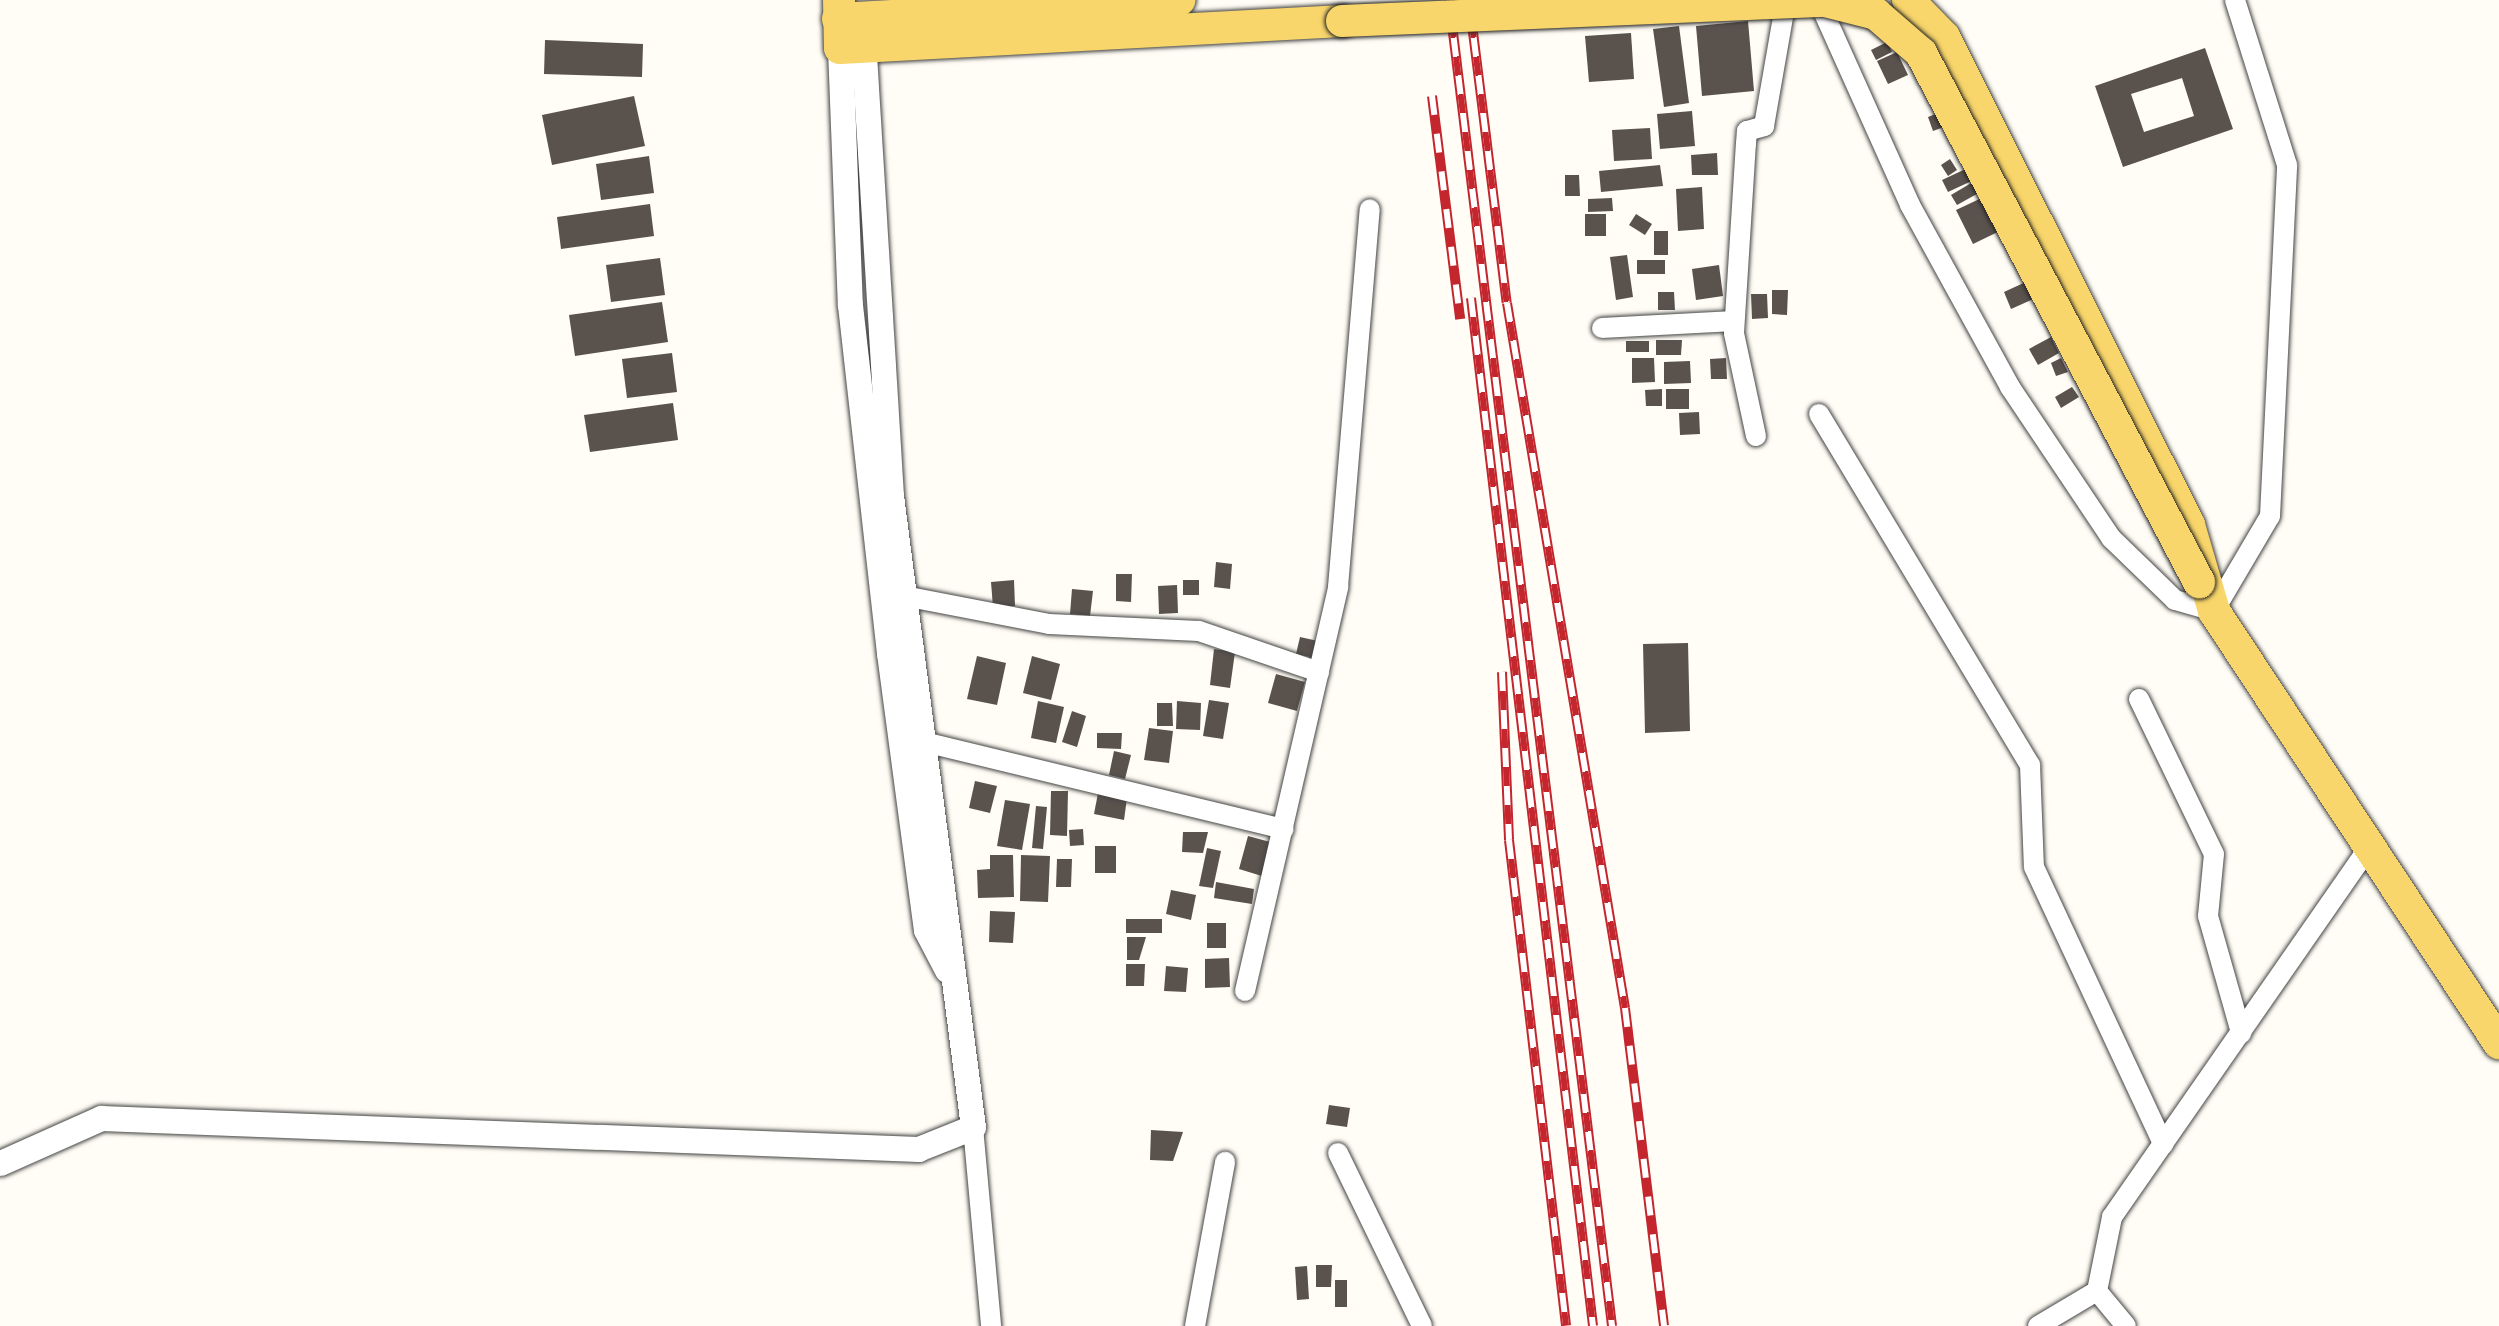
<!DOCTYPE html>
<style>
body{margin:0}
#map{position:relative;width:2499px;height:1326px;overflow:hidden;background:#fffdf5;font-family:Lora,serif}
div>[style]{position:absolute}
.building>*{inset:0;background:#5a524d}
.roads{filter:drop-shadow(0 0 2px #444) drop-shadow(0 0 2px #444)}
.minor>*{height:20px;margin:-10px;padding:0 10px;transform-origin:10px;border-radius:10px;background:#fff}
.tertiary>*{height:25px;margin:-12.5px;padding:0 12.5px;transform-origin:12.5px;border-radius:12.5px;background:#fff}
.primary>*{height:32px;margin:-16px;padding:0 16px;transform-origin:16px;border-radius:16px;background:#f9d66b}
.rail>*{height:10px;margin-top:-5px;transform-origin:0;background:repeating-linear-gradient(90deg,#fff 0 19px,#c4262e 0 38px);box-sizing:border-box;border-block:2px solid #c4262e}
.bridges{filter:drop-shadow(0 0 2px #222) drop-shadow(0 0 2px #222)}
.primary-bridge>*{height:32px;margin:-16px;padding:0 16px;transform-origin:16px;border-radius:16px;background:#f9d66b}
span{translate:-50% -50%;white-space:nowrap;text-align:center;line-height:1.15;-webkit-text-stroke:10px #fff;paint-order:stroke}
</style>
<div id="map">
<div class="building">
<i style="clip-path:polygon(1748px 21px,1754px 91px,1702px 96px,1696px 26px)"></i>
<i style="clip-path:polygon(1679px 26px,1689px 103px,1664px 107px,1653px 29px)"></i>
<i style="clip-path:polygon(1631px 33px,1634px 79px,1589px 82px,1585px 36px)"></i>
<i style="clip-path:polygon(545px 40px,643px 44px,642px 77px,544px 74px)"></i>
<i style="clip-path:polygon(1887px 42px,1892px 52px,1876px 60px,1871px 50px)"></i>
<i style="clip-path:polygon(evenodd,2205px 48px,2233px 129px,2123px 167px,2095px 86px,2205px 48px,2182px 78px,2194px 116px,2144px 132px,2131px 94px,2182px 78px)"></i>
<i style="clip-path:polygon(1897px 52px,1908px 75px,1888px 84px,1877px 61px)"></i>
<i style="clip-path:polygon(634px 96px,645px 146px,552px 165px,542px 115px)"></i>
<i style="clip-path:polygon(1692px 111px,1695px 146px,1660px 149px,1657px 114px)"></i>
<i style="clip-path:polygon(1938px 113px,1944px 127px,1933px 131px,1928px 117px)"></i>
<i style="clip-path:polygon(1650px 128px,1652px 159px,1614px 161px,1612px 130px)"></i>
<i style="clip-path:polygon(1717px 153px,1718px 175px,1692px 175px,1691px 155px)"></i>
<i style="clip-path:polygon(649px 156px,654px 193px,601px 200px,596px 164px)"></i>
<i style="clip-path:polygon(1950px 159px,1957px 170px,1948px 176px,1941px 165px)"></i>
<i style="clip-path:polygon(1660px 165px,1663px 186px,1601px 192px,1599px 171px)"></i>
<i style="clip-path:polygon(1972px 166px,1978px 178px,1948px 192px,1942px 180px)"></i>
<i style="clip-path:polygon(1565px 175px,1579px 175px,1580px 196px,1565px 196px)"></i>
<i style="clip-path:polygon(1978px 179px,1984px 190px,1957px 205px,1951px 195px)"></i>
<i style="clip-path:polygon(1702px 187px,1704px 229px,1678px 231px,1676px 189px)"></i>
<i style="clip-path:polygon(1988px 195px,2004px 229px,1973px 244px,1956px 210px)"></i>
<i style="clip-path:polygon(1612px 198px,1613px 211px,1588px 212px,1588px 199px)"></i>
<i style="clip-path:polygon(650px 204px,654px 236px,561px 249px,557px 217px)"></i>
<i style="clip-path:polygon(1585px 214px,1606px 214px,1606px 236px,1585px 236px)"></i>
<i style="clip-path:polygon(1636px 214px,1652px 224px,1645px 235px,1629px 225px)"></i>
<i style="clip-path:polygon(1654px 231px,1668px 231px,1668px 255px,1654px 255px)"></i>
<i style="clip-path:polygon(1627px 255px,1633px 297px,1616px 300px,1610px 257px)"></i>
<i style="clip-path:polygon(660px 258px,665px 295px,611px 302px,606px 265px)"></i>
<i style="clip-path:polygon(1637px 260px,1665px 260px,1665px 274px,1637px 274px)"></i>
<i style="clip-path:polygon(1719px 265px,1723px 296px,1696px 300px,1692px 269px)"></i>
<i style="clip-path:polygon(2030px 280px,2038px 297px,2011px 309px,2004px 292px)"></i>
<i style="clip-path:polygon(1772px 290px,1788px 290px,1787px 315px,1772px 314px)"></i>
<i style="clip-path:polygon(1658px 292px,1674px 292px,1675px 310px,1658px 310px)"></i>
<i style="clip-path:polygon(1751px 294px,1767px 294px,1768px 318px,1752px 319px)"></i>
<i style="clip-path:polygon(662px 302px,668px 342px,575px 356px,569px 315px)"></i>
<i style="clip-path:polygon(2051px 337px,2059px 353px,2038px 365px,2029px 349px)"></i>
<i style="clip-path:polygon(1656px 340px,1682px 340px,1681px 355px,1656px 355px)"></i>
<i style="clip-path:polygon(1626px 341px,1649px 341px,1649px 352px,1626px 352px)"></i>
<i style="clip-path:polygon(672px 353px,677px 392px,627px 398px,622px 359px)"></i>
<i style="clip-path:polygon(1632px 358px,1654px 358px,1655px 382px,1632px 383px)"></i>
<i style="clip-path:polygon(1726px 358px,1727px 379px,1711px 379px,1710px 359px)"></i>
<i style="clip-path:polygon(2061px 358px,2068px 372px,2056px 376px,2051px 363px)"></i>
<i style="clip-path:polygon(1690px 361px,1691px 383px,1664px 384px,1664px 362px)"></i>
<i style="clip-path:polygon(2072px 387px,2079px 397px,2061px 408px,2055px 397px)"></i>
<i style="clip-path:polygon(1662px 389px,1662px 406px,1646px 406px,1645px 390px)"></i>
<i style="clip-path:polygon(1666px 389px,1689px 389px,1689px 409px,1666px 409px)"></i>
<i style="clip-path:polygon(673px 403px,678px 440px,590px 452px,584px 415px)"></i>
<i style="clip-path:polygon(1699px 412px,1700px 434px,1680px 435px,1679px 413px)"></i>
<i style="clip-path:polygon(1216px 562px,1232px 564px,1230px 589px,1214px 587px)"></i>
<i style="clip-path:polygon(1116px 574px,1132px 574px,1131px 602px,1116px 601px)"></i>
<i style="clip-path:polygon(1014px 580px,1015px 606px,993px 607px,991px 582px)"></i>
<i style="clip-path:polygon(1183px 580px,1199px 580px,1199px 595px,1183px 595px)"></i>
<i style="clip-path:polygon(1177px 585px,1178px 613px,1159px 614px,1158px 586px)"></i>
<i style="clip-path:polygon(1072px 589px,1093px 591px,1090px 616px,1070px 614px)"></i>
<i style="clip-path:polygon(1300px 637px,1318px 641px,1314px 658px,1296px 654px)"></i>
<i style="clip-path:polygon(1688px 643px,1690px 731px,1645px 733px,1643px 644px)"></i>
<i style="clip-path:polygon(1214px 649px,1235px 652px,1230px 688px,1210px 685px)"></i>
<i style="clip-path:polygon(977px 656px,1006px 663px,997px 705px,967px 699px)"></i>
<i style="clip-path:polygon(1032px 656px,1060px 664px,1051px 700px,1023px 693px)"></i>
<i style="clip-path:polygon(1276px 674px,1305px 682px,1297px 711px,1268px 703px)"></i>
<i style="clip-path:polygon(1209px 700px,1229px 703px,1223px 739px,1203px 736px)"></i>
<i style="clip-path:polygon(1038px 701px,1064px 707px,1056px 743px,1031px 738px)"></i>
<i style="clip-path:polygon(1177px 701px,1201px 703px,1200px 730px,1176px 729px)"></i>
<i style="clip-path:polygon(1157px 703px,1172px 703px,1173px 726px,1157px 726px)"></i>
<i style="clip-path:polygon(1072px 711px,1086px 716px,1077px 747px,1062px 742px)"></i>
<i style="clip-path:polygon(1149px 728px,1173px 731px,1169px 763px,1144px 760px)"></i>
<i style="clip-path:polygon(1097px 733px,1122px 733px,1121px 749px,1097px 748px)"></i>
<i style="clip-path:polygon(1114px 751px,1131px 755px,1125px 779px,1109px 775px)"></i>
<i style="clip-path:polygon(975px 781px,997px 786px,990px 813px,969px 808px)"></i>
<i style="clip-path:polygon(1051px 791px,1068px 791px,1067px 836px,1050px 835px)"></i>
<i style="clip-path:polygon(1098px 793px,1127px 798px,1124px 820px,1094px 814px)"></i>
<i style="clip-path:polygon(1005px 800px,1030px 804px,1022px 850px,997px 846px)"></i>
<i style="clip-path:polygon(1036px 806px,1047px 807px,1043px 849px,1032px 848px)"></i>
<i style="clip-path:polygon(1083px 829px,1084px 845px,1070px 846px,1069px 830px)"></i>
<i style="clip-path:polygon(1183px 832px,1208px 832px,1203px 853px,1182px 852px)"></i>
<i style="clip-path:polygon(1248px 836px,1274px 843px,1265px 877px,1239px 869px)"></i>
<i style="clip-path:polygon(1095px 846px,1116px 846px,1116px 873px,1095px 873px)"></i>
<i style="clip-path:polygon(1207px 848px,1221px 851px,1213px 888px,1199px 886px)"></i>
<i style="clip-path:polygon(990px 855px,1013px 855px,1014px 897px,978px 898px,977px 870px,990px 869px)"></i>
<i style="clip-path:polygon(1021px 855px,1050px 856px,1048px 902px,1020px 901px)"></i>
<i style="clip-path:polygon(1057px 859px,1072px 859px,1071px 887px,1056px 887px)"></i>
<i style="clip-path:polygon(1216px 882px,1254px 889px,1252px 904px,1214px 898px)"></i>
<i style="clip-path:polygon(1171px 890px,1196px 895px,1191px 920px,1166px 914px)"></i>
<i style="clip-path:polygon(990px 911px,1015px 912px,1013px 943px,989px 942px)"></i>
<i style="clip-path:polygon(1126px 919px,1162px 919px,1162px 933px,1126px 933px)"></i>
<i style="clip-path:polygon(1207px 923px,1226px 923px,1226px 948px,1207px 948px)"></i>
<i style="clip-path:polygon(1127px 937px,1146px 937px,1139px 960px,1127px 960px)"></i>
<i style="clip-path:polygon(1229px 958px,1230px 987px,1205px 988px,1205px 959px)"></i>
<i style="clip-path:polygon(1126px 964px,1145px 964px,1144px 986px,1126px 986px)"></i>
<i style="clip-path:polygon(1166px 966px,1188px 968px,1186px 992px,1164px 991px)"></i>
<i style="clip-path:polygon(1329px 1105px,1350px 1108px,1347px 1127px,1326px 1124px)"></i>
<i style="clip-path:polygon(1151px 1130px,1183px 1132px,1173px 1161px,1150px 1160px)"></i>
<i style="clip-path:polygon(1316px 1265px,1332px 1265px,1331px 1287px,1316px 1287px)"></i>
<i style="clip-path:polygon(1307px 1266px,1309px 1299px,1297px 1300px,1295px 1267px)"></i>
<i style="clip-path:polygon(1335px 1280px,1347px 1280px,1347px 1307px,1335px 1307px)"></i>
</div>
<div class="roads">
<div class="minor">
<i style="left:1818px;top:0;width:225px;rotate:65.8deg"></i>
<i style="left:1910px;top:205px;width:208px;rotate:61.2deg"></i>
<i style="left:2010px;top:387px;width:182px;rotate:56.2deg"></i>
<i style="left:2111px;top:538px;width:89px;rotate:44.1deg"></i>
<i style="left:2175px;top:600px;width:41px;rotate:15.8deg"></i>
<i style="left:2214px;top:611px;width:110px;rotate:-59.5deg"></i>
<i style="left:2270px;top:516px;width:351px;rotate:-87.2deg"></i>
<i style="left:2287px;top:165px;width:173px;rotate:-107.5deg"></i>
<i style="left:1602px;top:328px;width:132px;rotate:-3deg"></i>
<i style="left:1819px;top:414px;width:410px;rotate:59deg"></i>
<i style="left:2030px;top:765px;width:102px;rotate:87.8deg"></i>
<i style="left:2034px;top:867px;width:306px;rotate:65deg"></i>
<i style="left:1756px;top:436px;width:105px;rotate:-102.1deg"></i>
<i style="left:1734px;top:333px;width:189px;rotate:-86.4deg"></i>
<i style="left:1746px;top:144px;width:13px;rotate:-86deg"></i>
<i style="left:1747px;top:131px;width:18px;rotate:-16deg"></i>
<i style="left:1764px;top:126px;width:128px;rotate:-80.1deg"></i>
<i style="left:904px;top:596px;width:148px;rotate:10.9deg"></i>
<i style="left:1049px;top:624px;width:150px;rotate:2.7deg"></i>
<i style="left:1199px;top:631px;width:127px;rotate:18.9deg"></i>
<i style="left:2139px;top:699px;width:172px;rotate:64.2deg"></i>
<i style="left:2214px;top:854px;width:62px;rotate:95.5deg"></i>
<i style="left:2208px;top:916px;width:122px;rotate:74.2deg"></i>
<i style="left:924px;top:742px;width:370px;rotate:13.6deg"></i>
<i style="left:1245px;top:991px;width:415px;rotate:-77deg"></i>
<i style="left:1338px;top:587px;width:379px;rotate:-85.2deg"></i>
<i style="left:973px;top:1127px;width:200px;rotate:84.8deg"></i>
<i style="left:1338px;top:1153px;width:192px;rotate:64.1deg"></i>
<i style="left:2097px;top:1291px;width:76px;rotate:-78.5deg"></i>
<i style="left:2112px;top:1217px;width:445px;rotate:-55.2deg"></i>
<i style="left:1195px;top:1326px;width:167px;rotate:-79.6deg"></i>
<i style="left:2038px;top:1326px;width:69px;rotate:-30.7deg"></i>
<i style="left:2097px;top:1291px;width:45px;rotate:50.4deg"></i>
</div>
<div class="tertiary">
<i style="left:840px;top:48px;width:257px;rotate:87.8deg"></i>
<i style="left:850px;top:305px;width:350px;rotate:83.6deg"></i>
<i style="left:889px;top:653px;width:279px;rotate:82.4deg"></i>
<i style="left:926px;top:930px;width:45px;rotate:62.3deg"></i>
<i style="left:0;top:1163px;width:111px;rotate:-24deg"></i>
<i style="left:101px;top:1118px;width:818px;rotate:2.17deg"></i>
<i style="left:918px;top:1149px;width:59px;rotate:-21.8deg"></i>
<i style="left:973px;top:1127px;width:636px;rotate:-97.4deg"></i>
<i style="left:891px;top:496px;width:465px;rotate:-93.5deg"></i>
</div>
<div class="primary">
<i style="left:839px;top:0;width:48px;rotate:88.8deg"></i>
<i style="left:840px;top:48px;width:503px;rotate:-3.08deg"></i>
<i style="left:1908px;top:0;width:52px;rotate:45.8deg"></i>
<i style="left:1944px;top:37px;width:546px;rotate:63.34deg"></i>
<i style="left:2189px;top:525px;width:90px;rotate:73.8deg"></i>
<i style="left:2214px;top:611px;width:518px;rotate:56.59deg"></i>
<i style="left:838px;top:19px;width:342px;rotate:-3.2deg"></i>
</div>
</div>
<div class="rail">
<i style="left:1449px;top:0;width:1336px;rotate:82.99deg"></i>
<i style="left:1469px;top:0;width:305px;rotate:82.9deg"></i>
<i style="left:1507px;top:303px;width:715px;rotate:80.5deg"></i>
<i style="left:1625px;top:1008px;width:320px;rotate:83deg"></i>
<i style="left:1432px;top:96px;width:225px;rotate:82.8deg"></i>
<i style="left:1471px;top:298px;width:1035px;rotate:83.23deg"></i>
<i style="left:1502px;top:672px;width:168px;rotate:87.6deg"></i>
<i style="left:1509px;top:840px;width:489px;rotate:83.3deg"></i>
</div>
<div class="bridges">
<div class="primary-bridge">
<i style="left:1342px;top:21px;width:483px;rotate:-2.4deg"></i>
<i style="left:1825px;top:1px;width:53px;rotate:14.3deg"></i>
<i style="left:1876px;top:14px;width:60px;rotate:40.9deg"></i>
<i style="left:1921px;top:53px;width:598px;rotate:62.28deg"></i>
</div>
</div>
</div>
